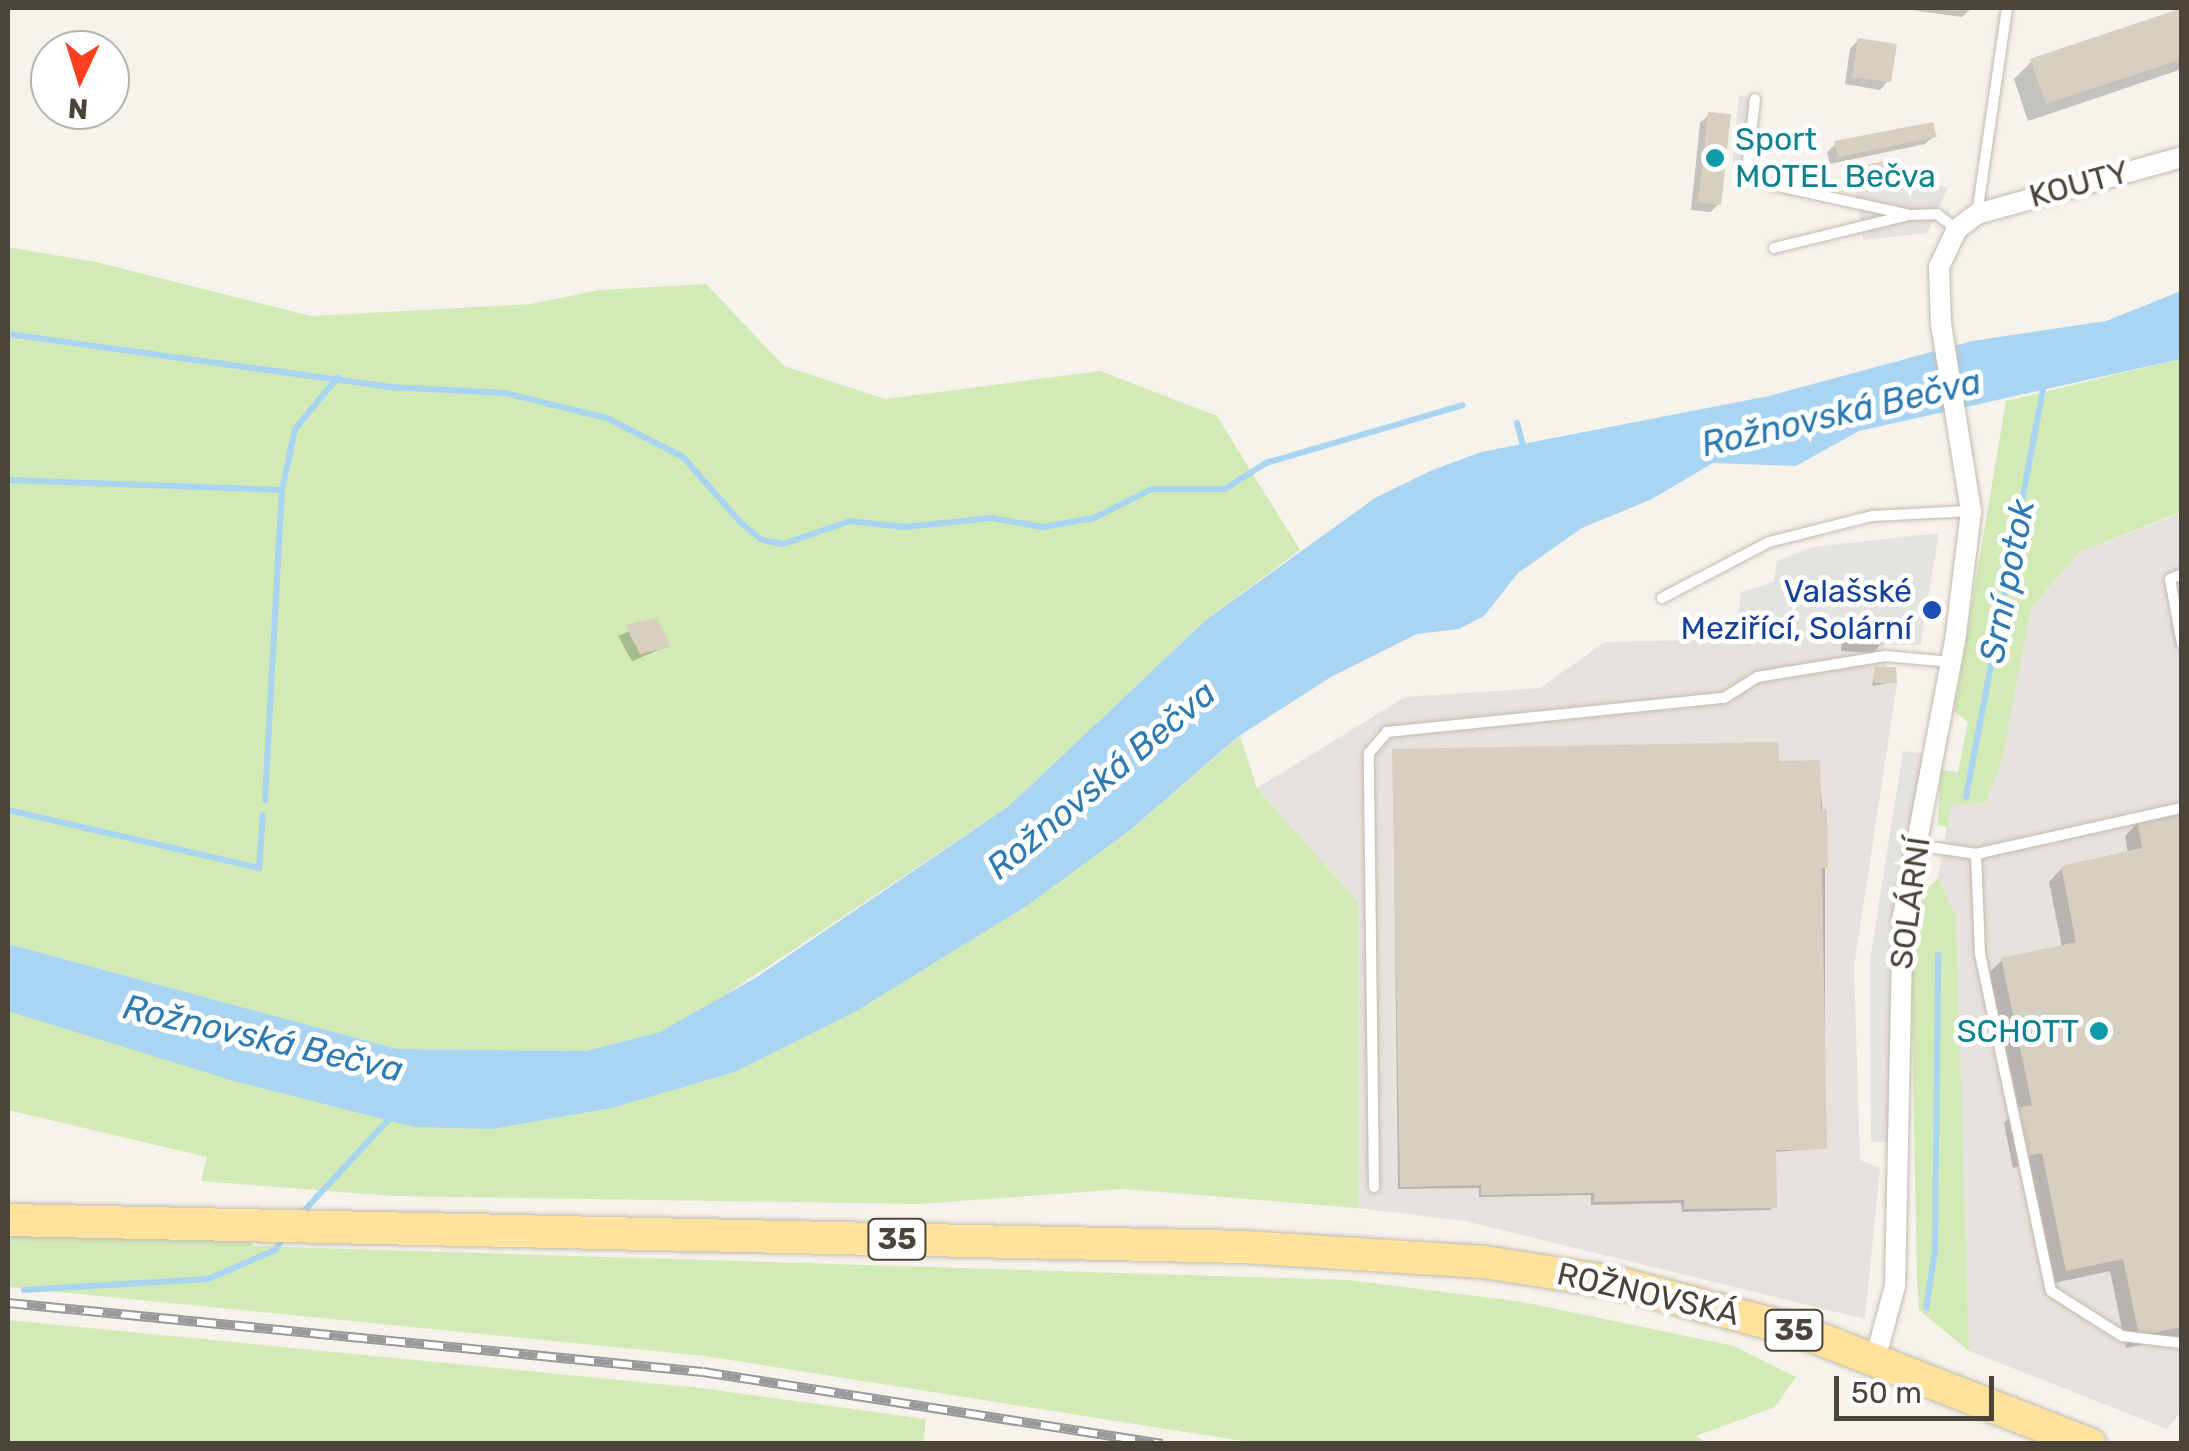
<!DOCTYPE html>
<meta charset="utf-8">
<style>
body{margin:0}
#map{position:relative;width:2189px;height:1451px;overflow:hidden;background:#f6f3ec;font-family:Rubik,sans-serif}
div>[style]{position:absolute}
.industrial>*{inset:0;background:#e6e2dd}
.green>*{inset:0;background:#d2eab5}
.parking>*{inset:0;background:#e5e3e0}
.water>*{inset:0;background:#a9d4f2}
.shadow>*{inset:0;background:#0003}
.stream>*{height:6px;margin:-3px;padding:0 3px;transform-origin:3px;border-radius:3px;background:#a9d4f2}
.building>*{inset:0;background:#d8cfc1}
.roads{filter:drop-shadow(0 0 2px #c2bbae) drop-shadow(0 0 2px #c2bbae)}
.lane>*{height:10px;margin:-5px;padding:0 5px;transform-origin:5px;border-radius:5px;background:#fff}
.street>*{height:20px;margin:-10px;padding:0 10px;transform-origin:10px;border-radius:10px;background:#fff}
.primary>*{height:32px;margin:-16px;padding:0 16px;transform-origin:16px;border-radius:16px;background:#ffe39c}
.rail>*{height:10px;margin-top:-5px;transform-origin:0;background:repeating-linear-gradient(90deg,#fff 0 19px,#9a9a9a 0 38px);box-sizing:border-box;border-block:2px solid #9a9a9a}
.dots>*{width:28px;height:28px;translate:-50% -50%;box-sizing:border-box;border:5px solid #fff;border-radius:50%}
span{translate:-50% -50%;white-space:nowrap;text-align:center;line-height:1.15;-webkit-text-stroke:10px #fff;paint-order:stroke}
.shield-label span{padding:2px 8px;background:#fff;border:2px solid;border-radius:8px;-webkit-text-stroke-width:0}
.shield-label{font-size:30px;color:#4b4439;font-weight:700}
.culture-label{font-size:32px;color:#0d838f}
.left{translate:0 -50%;text-align:left}
.right{translate:-100% -50%;text-align:right}
.street-label{font-size:32px;color:#4b4439}
.transit-label{font-size:32px;color:#164399}
.water-label{font-size:35px;color:#2e7ab2;font-style:italic}
.frame{position:absolute;inset:0;border:10px solid #4b4439;pointer-events:none}
.north{position:absolute;left:30px;top:30px;width:100px;height:100px;box-sizing:border-box;background:#fff;border:2px solid #b7b4b0;border-radius:50%;rotate:184deg;font-size:28px;font-weight:700;line-height:40px;text-align:center;color:#4b4439}
.north::after{content:'';display:block;margin:auto;width:35px;height:45px;background:#fc3f1d;clip-path:polygon(50% 0,100% 100%,50% 72%,0 100%)}
.scale{position:absolute;left:1834px;top:1376px;width:160px;height:45px;box-sizing:border-box;border:5px solid #4b4439;border-top:0;padding-left:12px;font-size:30px;line-height:35px;white-space:nowrap;color:#4b4439;-webkit-text-stroke:8px #fff;paint-order:stroke}
</style>
<div id="map">
<div class="industrial">
<i style="clip-path:polygon(2181px 513px,2182px 1410px,2167px 1429px,1969px 1351px,1956px 916px,1938px 878px,1950px 806px,1986px 802px,2001px 759px,2031px 608px,2080px 552px)"></i>
<i style="clip-path:polygon(1922px 635px,1921px 645px,1884px 645px,1886px 667px,1874px 668px,1874px 683px,1897px 683px,1854px 967px,1860px 1160px,1880px 1168px,1865px 1319px,1465px 1221px,1358px 1208px,1358px 902px,1257px 788px,1405px 697px,1540px 688px,1605px 642px)"></i>
</div>
<div class="green">
<i style="clip-path:polygon(8px 247px,96px 262px,311px 316px,531px 304px,599px 290px,706px 284px,784px 366px,885px 399px,1100px 371px,1217px 416px,1300px 550px,1206px 620px,1009px 806px,698px 1013px,660px 1032px,586px 1051px,397px 1049px,8px 944px)"></i>
<i style="clip-path:polygon(2181px 359px,2181px 512px,2080px 552px,2031px 608px,2002px 759px,1986px 802px,1950px 806px,1948px 827px,1938px 825px,1940px 770px,1958px 772px,1968px 722px,1954px 711px,2006px 401px)"></i>
<i style="clip-path:polygon(1240px 736px,1257px 788px,1358px 902px,1358px 1208px,1123px 1189px,920px 1204px,393px 1196px,201px 1181px,207px 1157px,8px 1110px,8px 1011px,493px 1129px,612px 1108px,735px 1072px,855px 1012px,1028px 905px,1129px 831px)"></i>
<i style="clip-path:polygon(1938px 878px,1956px 916px,1969px 1351px,1919px 1310px,1917px 1279px,1911px 963px,1918px 897px)"></i>
<i style="clip-path:polygon(8px 1233px,243px 1235px,253px 1246px,1348px 1280px,1523px 1302px,1734px 1346px,1796px 1377px,1775px 1407px,1696px 1436px,1706px 1443px,1255px 1443px,705px 1356px,8px 1287px)"></i>
<i style="clip-path:polygon(8px 1320px,701px 1388px,926px 1419px,923px 1444px,8px 1443px)"></i>
</div>
<div class="parking">
<i style="clip-path:polygon(1739px 95px,1755px 99px,1747px 170px,1732px 168px)"></i>
<i style="clip-path:polygon(1918px 179px,1948px 188px,1927px 233px,1863px 240px,1856px 192px)"></i>
<i style="clip-path:polygon(1939px 533px,1922px 635px,1735px 639px,1741px 592px,1774px 582px,1777px 561px,1813px 547px)"></i>
<i style="clip-path:polygon(1903px 751px,1933px 755px,1903px 916px,1899px 1143px,1871px 1142px,1870px 960px)"></i>
</div>
<div class="water">
<i style="clip-path:polygon(2181px 291px,2181px 359px,1859px 431px,1796px 466px,1713px 463px,1652px 499px,1582px 528px,1518px 573px,1484px 616px,1459px 629px,1417px 634px,1331px 677px,1239px 736px,1129px 831px,1028px 905px,855px 1012px,735px 1072px,612px 1108px,493px 1129px,414px 1127px,234px 1081px,8px 1011px,8px 944px,397px 1049px,586px 1051px,660px 1032px,757px 977px,1009px 806px,1206px 620px,1375px 498px,1430px 471px,1481px 452px,1769px 396px,1972px 341px,2106px 321px)"></i>
</div>
<div class="shadow">
<i style="clip-path:polygon(1897px 8px,1972px 8px,1962px 17px)"></i>
<i style="clip-path:polygon(2182px 11px,2182px 69px,2028px 121px,2014px 79px,2032px 61px)"></i>
<i style="clip-path:polygon(1858px 40px,1888px 81px,1880px 90px,1845px 84px,1850px 49px)"></i>
<i style="clip-path:polygon(1709px 115px,1719px 204px,1710px 212px,1691px 210px,1700px 123px)"></i>
<i style="clip-path:polygon(1934px 136px,1925px 144px,1830px 164px,1827px 152px,1836px 144px)"></i>
<i style="clip-path:polygon(1846px 173px,1898px 173px,1845px 188px)"></i>
<i style="clip-path:polygon(655px 621px,668px 646px,632px 661px,618px 636px)"></i>
<i style="clip-path:polygon(1850px 627px,1881px 644px,1873px 653px,1841px 651px,1842px 635px)"></i>
<i style="clip-path:polygon(1875px 670px,1894px 682px,1872px 686px)"></i>
<i style="clip-path:polygon(1393px 752px,1818px 763px,1825px 835px,1825px 1148px,1774px 1152px,1771px 1210px,1682px 1212px,1681px 1203px,1591px 1205px,1591px 1195px,1479px 1197px,1479px 1188px,1398px 1189px)"></i>
<i style="clip-path:polygon(2182px 813px,2182px 1336px,2126px 1348px,2110px 1271px,2054px 1283px,2029px 1164px,2013px 1168px,2004px 1123px,2017px 1110px,1989px 973px,2002px 960px,2062px 947px,2049px 882px,2062px 868px,2128px 854px,2125px 836px,2138px 822px)"></i>
</div>
<div class="stream">
<i style="left:8px;top:334px;width:386px;rotate:7.9deg"></i>
<i style="left:390px;top:387px;width:115px;rotate:3deg"></i>
<i style="left:505px;top:393px;width:105px;rotate:13.8deg"></i>
<i style="left:607px;top:418px;width:85px;rotate:27.2deg"></i>
<i style="left:683px;top:457px;width:88px;rotate:48.7deg"></i>
<i style="left:741px;top:523px;width:27px;rotate:39deg"></i>
<i style="left:762px;top:540px;width:21px;rotate:11deg"></i>
<i style="left:783px;top:544px;width:71px;rotate:-18.9deg"></i>
<i style="left:850px;top:521px;width:55px;rotate:6.2deg"></i>
<i style="left:905px;top:527px;width:87px;rotate:-5.9deg"></i>
<i style="left:992px;top:518px;width:51px;rotate:10.2deg"></i>
<i style="left:1042px;top:527px;width:53px;rotate:-9.8deg"></i>
<i style="left:1094px;top:518px;width:65px;rotate:-26.6deg"></i>
<i style="left:1152px;top:489px;width:73px"></i>
<i style="left:1225px;top:489px;width:49px;rotate:-32.4deg"></i>
<i style="left:1266px;top:463px;width:205px;rotate:-16.4deg"></i>
<i style="left:1517px;top:423px;width:28px;rotate:75deg"></i>
<i style="left:8px;top:480px;width:274px;rotate:2.1deg"></i>
<i style="left:1966px;top:797px;width:418px;rotate:-79.3deg"></i>
<i style="left:265px;top:800px;width:310px;rotate:-86.9deg"></i>
<i style="left:282px;top:490px;width:62px;rotate:-78deg"></i>
<i style="left:295px;top:429px;width:67px;rotate:-50.4deg"></i>
<i style="left:8px;top:810px;width:258px;rotate:13deg"></i>
<i style="left:259px;top:868px;width:53px;rotate:-85.7deg"></i>
<i style="left:300px;top:1215px;width:132px;rotate:-47.1deg"></i>
<i style="left:24px;top:1290px;width:184px;rotate:-3.4deg"></i>
<i style="left:208px;top:1279px;width:73px;rotate:-23.4deg"></i>
<i style="left:275px;top:1250px;width:16px;rotate:-55deg"></i>
<i style="left:1926px;top:1308px;width:57px;rotate:-80.9deg"></i>
<i style="left:1935px;top:1252px;width:297px;rotate:-89.4deg"></i>
</div>
<div class="building">
<i style="clip-path:polygon(2182px 8px,2182px 59px,2046px 104px,2030px 59px)"></i>
<i style="clip-path:polygon(1858px 38px,1897px 44px,1891px 82px,1852px 77px)"></i>
<i style="clip-path:polygon(1708px 112px,1731px 114px,1721px 205px,1698px 202px)"></i>
<i style="clip-path:polygon(1933px 122px,1937px 137px,1838px 157px,1834px 141px)"></i>
<i style="clip-path:polygon(1897px 158px,1900px 174px,1849px 186px,1845px 170px)"></i>
<i style="clip-path:polygon(657px 618px,671px 647px,640px 654px,625px 625px)"></i>
<i style="clip-path:polygon(1849px 624px,1884px 626px,1883px 645px,1849px 644px)"></i>
<i style="clip-path:polygon(1874px 667px,1896px 667px,1897px 683px,1874px 683px)"></i>
<i style="clip-path:polygon(1778px 742px,1779px 761px,1820px 760px,1821px 810px,1827px 809px,1828px 868px,1822px 868px,1827px 1149px,1776px 1150px,1777px 1208px,1684px 1209px,1684px 1200px,1594px 1202px,1594px 1193px,1481px 1195px,1481px 1185px,1400px 1187px,1392px 749px)"></i>
<i style="clip-path:polygon(2182px 811px,2182px 1327px,2139px 1336px,2123px 1259px,2066px 1271px,2042px 1153px,2026px 1156px,2016px 1108px,2032px 1105px,2001px 958px,2076px 942px,2061px 866px,2142px 848px,2137px 820px)"></i>
</div>
<div class="roads">
<div class="lane">
<i style="left:1755px;top:99px;width:71px;rotate:96.4deg"></i>
<i style="left:1747px;top:170px;width:26px;rotate:32deg"></i>
<i style="left:1769px;top:184px;width:144px;rotate:12.4deg"></i>
<i style="left:1910px;top:215px;width:27px;rotate:-2deg"></i>
<i style="left:1937px;top:214px;width:24px;rotate:38deg"></i>
<i style="left:1977px;top:214px;width:208px;rotate:-81.7deg"></i>
<i style="left:1774px;top:248px;width:134px;rotate:-13.8deg"></i>
<i style="left:2182px;top:574px;width:13px;rotate:157deg"></i>
<i style="left:2170px;top:579px;width:66px;rotate:79.5deg"></i>
<i style="left:1662px;top:598px;width:121px;rotate:-27.6deg"></i>
<i style="left:1769px;top:542px;width:106px;rotate:-14.2deg"></i>
<i style="left:1872px;top:516px;width:98px;rotate:-2.9deg"></i>
<i style="left:1916px;top:845px;width:61px;rotate:8.5deg"></i>
<i style="left:1976px;top:854px;width:211px;rotate:-12.6deg"></i>
<i style="left:1976px;top:854px;width:100px;rotate:87.7deg"></i>
<i style="left:1980px;top:954px;width:344px;rotate:78.1deg"></i>
<i style="left:2051px;top:1291px;width:84px;rotate:32.4deg"></i>
<i style="left:2122px;top:1336px;width:60px;rotate:6.7deg"></i>
<i style="left:1374px;top:1187px;width:434px;rotate:-90.7deg"></i>
<i style="left:1369px;top:753px;width:28px;rotate:-49deg"></i>
<i style="left:1387px;top:732px;width:339px;rotate:-5.8deg"></i>
<i style="left:1724px;top:698px;width:39px;rotate:-32deg"></i>
<i style="left:1757px;top:677px;width:130px;rotate:-9.3deg"></i>
<i style="left:1885px;top:656px;width:66px;rotate:5.2deg"></i>
</div>
<div class="street">
<i style="left:1876px;top:1356px;width:73px;rotate:-74.8deg"></i>
<i style="left:1895px;top:1286px;width:370px;rotate:-88.8deg"></i>
<i style="left:1903px;top:916px;width:279px;rotate:-79.3deg"></i>
<i style="left:1955px;top:642px;width:132px;rotate:-83deg"></i>
<i style="left:1971px;top:511px;width:189px;rotate:-99.1deg"></i>
<i style="left:1941px;top:324px;width:57px;rotate:-92deg"></i>
<i style="left:1939px;top:267px;width:42px;rotate:-64.7deg"></i>
<i style="left:1957px;top:229px;width:25px;rotate:-37deg"></i>
<i style="left:1977px;top:214px;width:213px;rotate:-15.5deg"></i>
</div>
<div class="primary">
<i style="left:8px;top:1220px;width:1236px;rotate:1.25deg"></i>
<i style="left:1244px;top:1247px;width:240px;rotate:3.6deg"></i>
<i style="left:1484px;top:1262px;width:136px;rotate:8.9deg"></i>
<i style="left:1618px;top:1283px;width:190px;rotate:14.9deg"></i>
<i style="left:1802px;top:1332px;width:309px;rotate:21.3deg"></i>
</div>
</div>
<div class="rail">
<i style="left:8px;top:1303px;width:698px;rotate:5.67deg"></i>
<i style="left:703px;top:1372px;width:465px;rotate:8.9deg"></i>
</div>
<div class="dots">
<i style="left:1715px;top:158px;background:#0f9aa8"></i>
<i style="left:1932px;top:610px;background:#1a4fb4"></i>
<i style="left:2099px;top:1031px;background:#0f9aa8"></i>
</div>
<div class="shield-label">
<span style="left:897px;top:1239px">35</span>
<span style="left:1794px;top:1330px">35</span>
</div>
<div class="culture-label">
<span class="left" style="left:1735px;top:158px">Sport<br>MOTEL Bečva</span>
<span class="right" style="left:2079px;top:1031px">SCHOTT</span>
</div>
<div class="street-label">
<span style="left:2079px;top:184px;rotate:-15deg">KOUTY</span>
<span style="left:1910px;top:903px;rotate:-82deg">SOLÁRNÍ</span>
<span style="left:1648px;top:1294px;rotate:13deg">ROŽNOVSKÁ</span>
</div>
<div class="transit-label">
<span class="right" style="left:1912px;top:610px">Valašské<br>Meziřící, Solární</span>
</div>
<div class="water-label">
<span style="left:1841px;top:413px;rotate:-13deg">Rožnovská Bečva</span>
<span style="left:2007px;top:581px;rotate:-79deg">Srní potok</span>
<span style="left:1101px;top:780px;rotate:-40deg">Rožnovská Bečva</span>
<span style="left:263px;top:1038px;rotate:13deg">Rožnovská Bečva</span>
</div>
<div class="frame"></div>
<div class="north">N</div>
<div class="scale">50 m</div>
</div>
